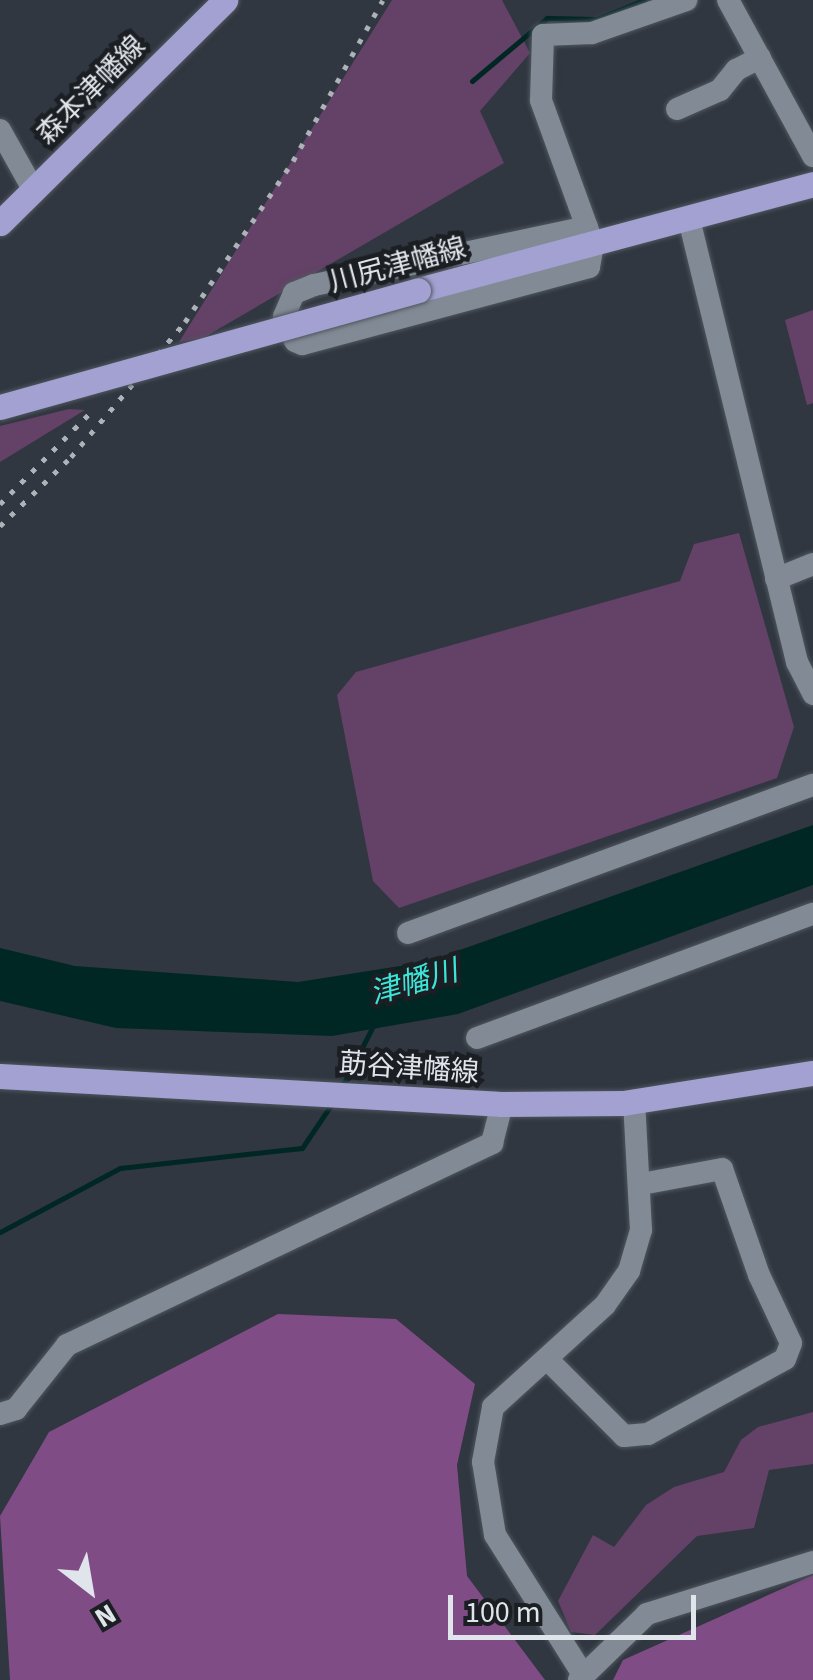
<!DOCTYPE html>
<meta charset="utf-8">
<style>
body{margin:0}
#map{position:relative;width:813px;height:1680px;overflow:hidden;background:#303740;font-family:"Source Sans 3","Noto Sans JP",sans-serif}
div>[style]{position:absolute}
.green>*{inset:0;background:#644167}
.forest>*{inset:0;background:#7f4c85}
.water>*{inset:0;background:#012724}
.stream>*{height:5px;margin:-2.5px;padding:0 2.5px;transform-origin:2.5px;border-radius:2.5px;background:#012724}
.roads{filter:drop-shadow(0 0 2px #50565e) drop-shadow(0 0 2px #50565e)}
.minor>*{height:22px;margin:-11px;padding:0 11px;transform-origin:11px;border-radius:11px;background:#828b95}
.major>*{height:25px;margin:-12.5px;padding:0 12.5px;transform-origin:12.5px;border-radius:12.5px;background:#a2a1d2}
.rail>*{height:5px;margin-top:-2.5px;transform-origin:0;background:repeating-linear-gradient(90deg,#aeb3ba 0 5px,transparent 0 15px)}
.bridges{filter:drop-shadow(0 0 2px #50565e) drop-shadow(0 0 2px #50565e)}
.major-bridge>*{height:25px;margin:-12.5px;padding:0 12.5px;transform-origin:12.5px;border-radius:12.5px;background:#a2a1d2}
span{translate:-50% -50%;white-space:nowrap;text-align:center;line-height:1.15;-webkit-text-stroke:9px #1b1e22;paint-order:stroke}
.street-label{font-size:28px;color:#e0e5eb}
.water-label{font-size:30px;color:#3be6d9;font-style:italic}
.north{position:absolute;left:40px;top:1540px;width:100px;height:100px;-webkit-text-stroke:8px #1b1e22;paint-order:stroke;rotate:149deg;font-size:28px;font-weight:700;line-height:40px;text-align:center;color:#e0e5eb}
.north::after{content:'';display:block;margin:auto;width:35px;height:45px;background:#e0e5eb;clip-path:polygon(50% 0,100% 100%,50% 72%,0 100%)}
.scale{position:absolute;left:448px;top:1595px;width:248px;height:45px;box-sizing:border-box;border:5px solid #e0e5eb;border-top:0;padding-left:12px;font-size:30px;line-height:35px;white-space:nowrap;color:#e0e5eb;-webkit-text-stroke:8px #1b1e22;paint-order:stroke}
</style>
<div id="map">
<div class="green">
<i style="clip-path:polygon(392px 0,502px 0,530px 53px,480px 111px,504px 163px,203px 338px,179px 342px)"></i>
<i style="clip-path:polygon(813px 310px,813px 403px,807px 405px,785px 320px)"></i>
<i style="clip-path:polygon(69px 409px,85px 410px,0 462px,0 426px)"></i>
<i style="clip-path:polygon(739px 533px,794px 727px,777px 778px,399px 908px,373px 881px,337px 695px,356px 672px,680px 581px,694px 544px)"></i>
<i style="clip-path:polygon(813px 1412px,813px 1464px,769px 1470px,754px 1528px,697px 1536px,595px 1635px,571px 1632px,558px 1601px,593px 1535px,614px 1547px,646px 1505px,674px 1487px,724px 1472px,741px 1440px,758px 1427px)"></i>
</div>
<div class="forest">
<i style="clip-path:polygon(278px 1314px,396px 1319px,475px 1384px,457px 1465px,467px 1576px,545px 1680px,10px 1680px,0 1516px,49px 1432px)"></i>
<i style="clip-path:polygon(813px 1575px,813px 1680px,613px 1680px,623px 1660px)"></i>
</div>
<div class="water">
<i style="clip-path:polygon(813px 825px,813px 885px,458px 1014px,332px 1036px,116px 1028px,0 1001px,0 948px,75px 966px,298px 982px,426px 962px)"></i>
</div>
<div class="stream">
<i style="left:472px;top:81px;width:98px;rotate:-40deg"></i>
<i style="left:547px;top:18px;width:49px;rotate:1.2deg"></i>
<i style="left:596px;top:19px;width:52px;rotate:-21.6deg"></i>
<i style="left:342px;top:1087px;width:68px;rotate:-63.1deg"></i>
<i style="left:0;top:1232px;width:136px;rotate:-28.1deg"></i>
<i style="left:120px;top:1168px;width:183px;rotate:-6.3deg"></i>
<i style="left:302px;top:1148px;width:52px;rotate:-56deg"></i>
</div>
<div class="roads">
<div class="minor">
<i style="left:728px;top:0;width:178px;rotate:61.4deg"></i>
<i style="left:677px;top:109px;width:47px;rotate:-23.8deg"></i>
<i style="left:720px;top:90px;width:26px;rotate:-51deg"></i>
<i style="left:736px;top:70px;width:27px;rotate:-27deg"></i>
<i style="left:0;top:130px;width:68px;rotate:60.8deg"></i>
<i style="left:689px;top:219px;width:456px;rotate:76.3deg"></i>
<i style="left:797px;top:662px;width:36px;rotate:63deg"></i>
<i style="left:587px;top:227px;width:279px;rotate:168deg"></i>
<i style="left:314px;top:285px;width:22px;rotate:158deg"></i>
<i style="left:294px;top:293px;width:25px;rotate:113deg"></i>
<i style="left:284px;top:316px;width:27px;rotate:66deg"></i>
<i style="left:295px;top:341px;width:8px;rotate:23deg"></i>
<i style="left:302px;top:344px;width:297px;rotate:-15deg"></i>
<i style="left:589px;top:267px;width:23px;rotate:-80deg"></i>
<i style="left:593px;top:244px;width:153px;rotate:-109.9deg"></i>
<i style="left:541px;top:100px;width:65px;rotate:-88.2deg"></i>
<i style="left:543px;top:35px;width:49px;rotate:-2.3deg"></i>
<i style="left:592px;top:33px;width:100px;rotate:-19.3deg"></i>
<i style="left:776px;top:579px;width:40px;rotate:-22deg"></i>
<i style="left:408px;top:933px;width:431px;rotate:-20.1deg"></i>
<i style="left:477px;top:1038px;width:358px;rotate:-20.3deg"></i>
<i style="left:547px;top:1359px;width:109px;rotate:45deg"></i>
<i style="left:624px;top:1436px;width:24px;rotate:-5deg"></i>
<i style="left:648px;top:1434px;width:156px;rotate:-28.7deg"></i>
<i style="left:785px;top:1359px;width:17px;rotate:-69deg"></i>
<i style="left:791px;top:1343px;width:75px;rotate:-115.2deg"></i>
<i style="left:759px;top:1275px;width:112px;rotate:-109.2deg"></i>
<i style="left:722px;top:1169px;width:82px;rotate:169.5deg"></i>
<i style="left:0;top:1414px;width:17px;rotate:-17deg"></i>
<i style="left:16px;top:1409px;width:82px;rotate:-51.4deg"></i>
<i style="left:67px;top:1345px;width:471px;rotate:-25.4deg"></i>
<i style="left:492px;top:1143px;width:40px;rotate:-75.6deg"></i>
<i style="left:582px;top:1673px;width:163px;rotate:-122.2deg"></i>
<i style="left:495px;top:1535px;width:74px;rotate:-99.3deg"></i>
<i style="left:483px;top:1462px;width:56px;rotate:-79.7deg"></i>
<i style="left:493px;top:1407px;width:151px;rotate:-42.3deg"></i>
<i style="left:605px;top:1305px;width:42px;rotate:-54.8deg"></i>
<i style="left:629px;top:1271px;width:43px;rotate:-73.7deg"></i>
<i style="left:641px;top:1230px;width:129px;rotate:-93.1deg"></i>
<i style="left:579px;top:1680px;width:95px;rotate:-44.1deg"></i>
<i style="left:647px;top:1614px;width:174px;rotate:-17.4deg"></i>
</div>
<div class="major">
<i style="left:0;top:223px;width:317px;rotate:-44.7deg"></i>
<i style="left:418px;top:290px;width:409px;rotate:-15deg"></i>
<i style="left:0;top:1076px;width:503px;rotate:3.19deg"></i>
<i style="left:502px;top:1104px;width:121px;rotate:-0.5deg"></i>
<i style="left:623px;top:1103px;width:192px;rotate:-9deg"></i>
</div>
</div>
<div class="rail">
<i style="left:0;top:504px;width:129px;rotate:-45.3deg"></i>
<i style="left:0;top:526px;width:99px;rotate:-44.2deg"></i>
<i style="left:71px;top:457px;width:177px;rotate:-49.8deg"></i>
<i style="left:185px;top:322px;width:194px;rotate:-56.1deg"></i>
<i style="left:293px;top:161px;width:184px;rotate:-60.8deg"></i>
</div>
<div class="bridges">
<div class="major-bridge">
<i style="left:0;top:407px;width:434px;rotate:-15.6deg"></i>
</div>
</div>
<div class="street-label">
<span style="left:91px;top:90px;rotate:-45deg">森本津幡線</span>
<span style="left:398px;top:265px;rotate:-15deg">川尻津幡線</span>
<span style="left:409px;top:1068px;rotate:4deg">莇谷津幡線</span>
</div>
<div class="water-label">
<span style="left:414px;top:983px;rotate:-16deg">津幡川</span>
</div>
<div class="north">N</div>
<div class="scale">100 m</div>
</div>
